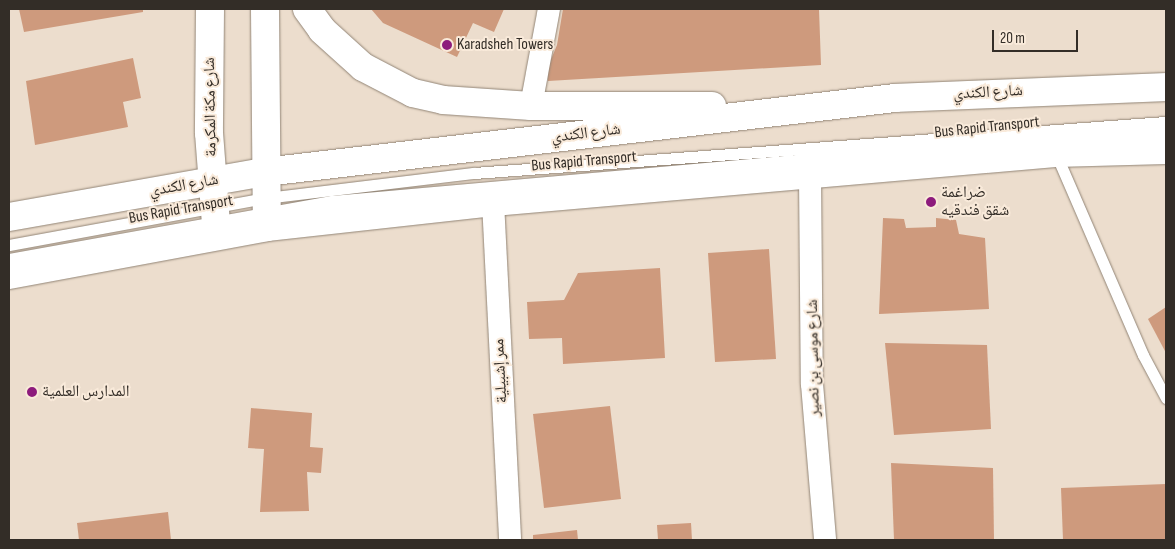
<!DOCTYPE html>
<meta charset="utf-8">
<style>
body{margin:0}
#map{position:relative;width:1175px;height:549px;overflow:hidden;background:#ecddcd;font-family:"Sofia Sans Condensed","Noto Naskh Arabic",sans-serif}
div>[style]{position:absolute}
.building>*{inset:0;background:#ce9a7d}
.roads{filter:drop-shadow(0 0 1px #928576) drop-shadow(0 0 1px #928576)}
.lane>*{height:11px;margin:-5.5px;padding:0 5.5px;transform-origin:5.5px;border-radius:5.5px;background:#fff}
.street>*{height:22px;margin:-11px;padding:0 11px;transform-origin:11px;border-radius:11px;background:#fff}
.primary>*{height:28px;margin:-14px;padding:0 14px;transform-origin:14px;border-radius:14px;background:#fff}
.dots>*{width:14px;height:14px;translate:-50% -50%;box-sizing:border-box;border:2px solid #f9eada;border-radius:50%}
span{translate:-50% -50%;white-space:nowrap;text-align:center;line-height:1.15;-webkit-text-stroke:4px #f9eada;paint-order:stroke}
.poi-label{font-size:16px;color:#332d27}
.left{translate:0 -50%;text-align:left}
.street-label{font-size:16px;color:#332d27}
.frame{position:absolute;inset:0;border:10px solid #332d27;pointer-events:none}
.scale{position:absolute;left:992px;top:30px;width:86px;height:22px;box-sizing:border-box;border:2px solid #332d27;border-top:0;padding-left:6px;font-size:15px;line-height:18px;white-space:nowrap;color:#332d27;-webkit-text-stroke:4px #f9eada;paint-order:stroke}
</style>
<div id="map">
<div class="building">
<i style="clip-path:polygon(19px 9px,143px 9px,143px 12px,24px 32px)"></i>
<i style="clip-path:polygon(371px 9px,504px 9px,494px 32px,473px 23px,457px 57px,383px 23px)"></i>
<i style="clip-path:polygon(563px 9px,819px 9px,821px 65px,548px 81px,547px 69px,557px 45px)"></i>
<i style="clip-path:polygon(133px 58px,141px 98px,123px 102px,128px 127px,35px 145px,26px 81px)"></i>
<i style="clip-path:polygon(883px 218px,904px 219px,906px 228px,936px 227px,936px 218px,956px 220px,959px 234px,985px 238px,989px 309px,879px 314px)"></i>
<i style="clip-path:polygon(769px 249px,776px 359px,715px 362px,708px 253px)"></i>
<i style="clip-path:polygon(660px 268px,665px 358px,563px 364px,562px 338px,529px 339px,527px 302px,564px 300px,578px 273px)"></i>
<i style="clip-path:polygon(1166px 307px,1166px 353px,1148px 319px)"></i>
<i style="clip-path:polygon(885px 343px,987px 345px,991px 429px,894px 435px)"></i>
<i style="clip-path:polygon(610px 406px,621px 499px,544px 508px,533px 414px)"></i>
<i style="clip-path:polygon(251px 408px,312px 413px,310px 447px,323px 448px,321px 473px,307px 472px,309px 511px,260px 512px,264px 449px,248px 448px)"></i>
<i style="clip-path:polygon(891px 463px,993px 468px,994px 540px,894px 540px)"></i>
<i style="clip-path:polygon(1166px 484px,1166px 540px,1063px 540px,1061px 488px)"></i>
<i style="clip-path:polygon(168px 512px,171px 540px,79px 540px,77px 523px)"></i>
<i style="clip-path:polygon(691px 523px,692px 540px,658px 540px,657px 525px)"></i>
<i style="clip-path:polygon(577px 530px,578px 540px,533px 540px,533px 535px)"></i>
</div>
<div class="roads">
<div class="lane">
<i style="left:1056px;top:154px;width:219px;rotate:66.6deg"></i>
<i style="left:1143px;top:355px;width:49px;rotate:61.9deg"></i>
<i style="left:9px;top:245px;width:261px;rotate:-10.4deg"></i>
<i style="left:266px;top:198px;width:209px;rotate:-6.9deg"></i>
<i style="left:474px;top:173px;width:694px;rotate:-4.22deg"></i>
<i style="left:9px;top:259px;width:328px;rotate:-10.2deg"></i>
<i style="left:332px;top:201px;width:749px;rotate:-5.06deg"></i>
<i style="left:1078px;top:135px;width:88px;rotate:-2.6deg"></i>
</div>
<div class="street">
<i style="left:531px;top:106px;width:99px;rotate:-79.5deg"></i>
<i style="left:810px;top:175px;width:209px;rotate:89.5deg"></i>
<i style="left:812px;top:384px;width:157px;rotate:85.2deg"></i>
<i style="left:493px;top:202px;width:338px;rotate:87.1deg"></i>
</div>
<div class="primary">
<i style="left:210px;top:9px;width:124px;rotate:90.5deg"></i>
<i style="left:209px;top:133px;width:103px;rotate:85.6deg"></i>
<i style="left:265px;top:9px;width:218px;rotate:89.5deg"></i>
<i style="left:307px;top:9px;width:26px;rotate:54deg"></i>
<i style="left:322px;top:30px;width:55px;rotate:42.1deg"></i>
<i style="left:363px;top:67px;width:56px;rotate:27.5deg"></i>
<i style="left:413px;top:93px;width:31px;rotate:13deg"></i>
<i style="left:443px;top:100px;width:88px;rotate:3.9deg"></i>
<i style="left:531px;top:106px;width:181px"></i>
<i style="left:9px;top:217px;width:260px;rotate:-10deg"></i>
<i style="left:265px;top:172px;width:634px;rotate:-6.7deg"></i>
<i style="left:895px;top:98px;width:271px;rotate:-2.3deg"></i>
<i style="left:9px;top:275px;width:262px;rotate:-10.5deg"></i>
<i style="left:267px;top:227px;width:227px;rotate:-6.3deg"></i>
<i style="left:493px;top:202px;width:564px;rotate:-4.98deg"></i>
<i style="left:1055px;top:153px;width:111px;rotate:-1.5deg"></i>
</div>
</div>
<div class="dots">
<i style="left:447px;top:45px;background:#8d1b7c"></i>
<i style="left:931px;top:202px;background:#8d1b7c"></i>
<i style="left:32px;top:392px;background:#8d1b7c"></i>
</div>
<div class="poi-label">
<span class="left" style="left:457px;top:45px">Karadsheh Towers</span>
<span class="left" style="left:941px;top:202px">ضراغمة<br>شقق فندقيه</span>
<span class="left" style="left:42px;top:392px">المدارس العلمية</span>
</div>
<div class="street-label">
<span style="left:988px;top:93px;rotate:-3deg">شارع الكندي</span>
<span style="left:211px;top:107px;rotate:-91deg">شارع مكة المكرمة</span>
<span style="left:987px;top:128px;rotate:-6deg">Bus Rapid Transport</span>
<span style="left:586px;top:134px;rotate:-7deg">شارع الكندي</span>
<span style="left:584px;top:162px;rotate:-5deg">Bus Rapid Transport</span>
<span style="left:184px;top:186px;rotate:-10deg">شارع الكندي</span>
<span style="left:181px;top:210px;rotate:-10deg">Bus Rapid Transport</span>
<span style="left:814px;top:358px;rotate:-91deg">شارع موسى بن نصير</span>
<span style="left:501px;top:371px;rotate:-93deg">ممر إشبيلية</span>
</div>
<div class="frame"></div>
<div class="scale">20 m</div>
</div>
